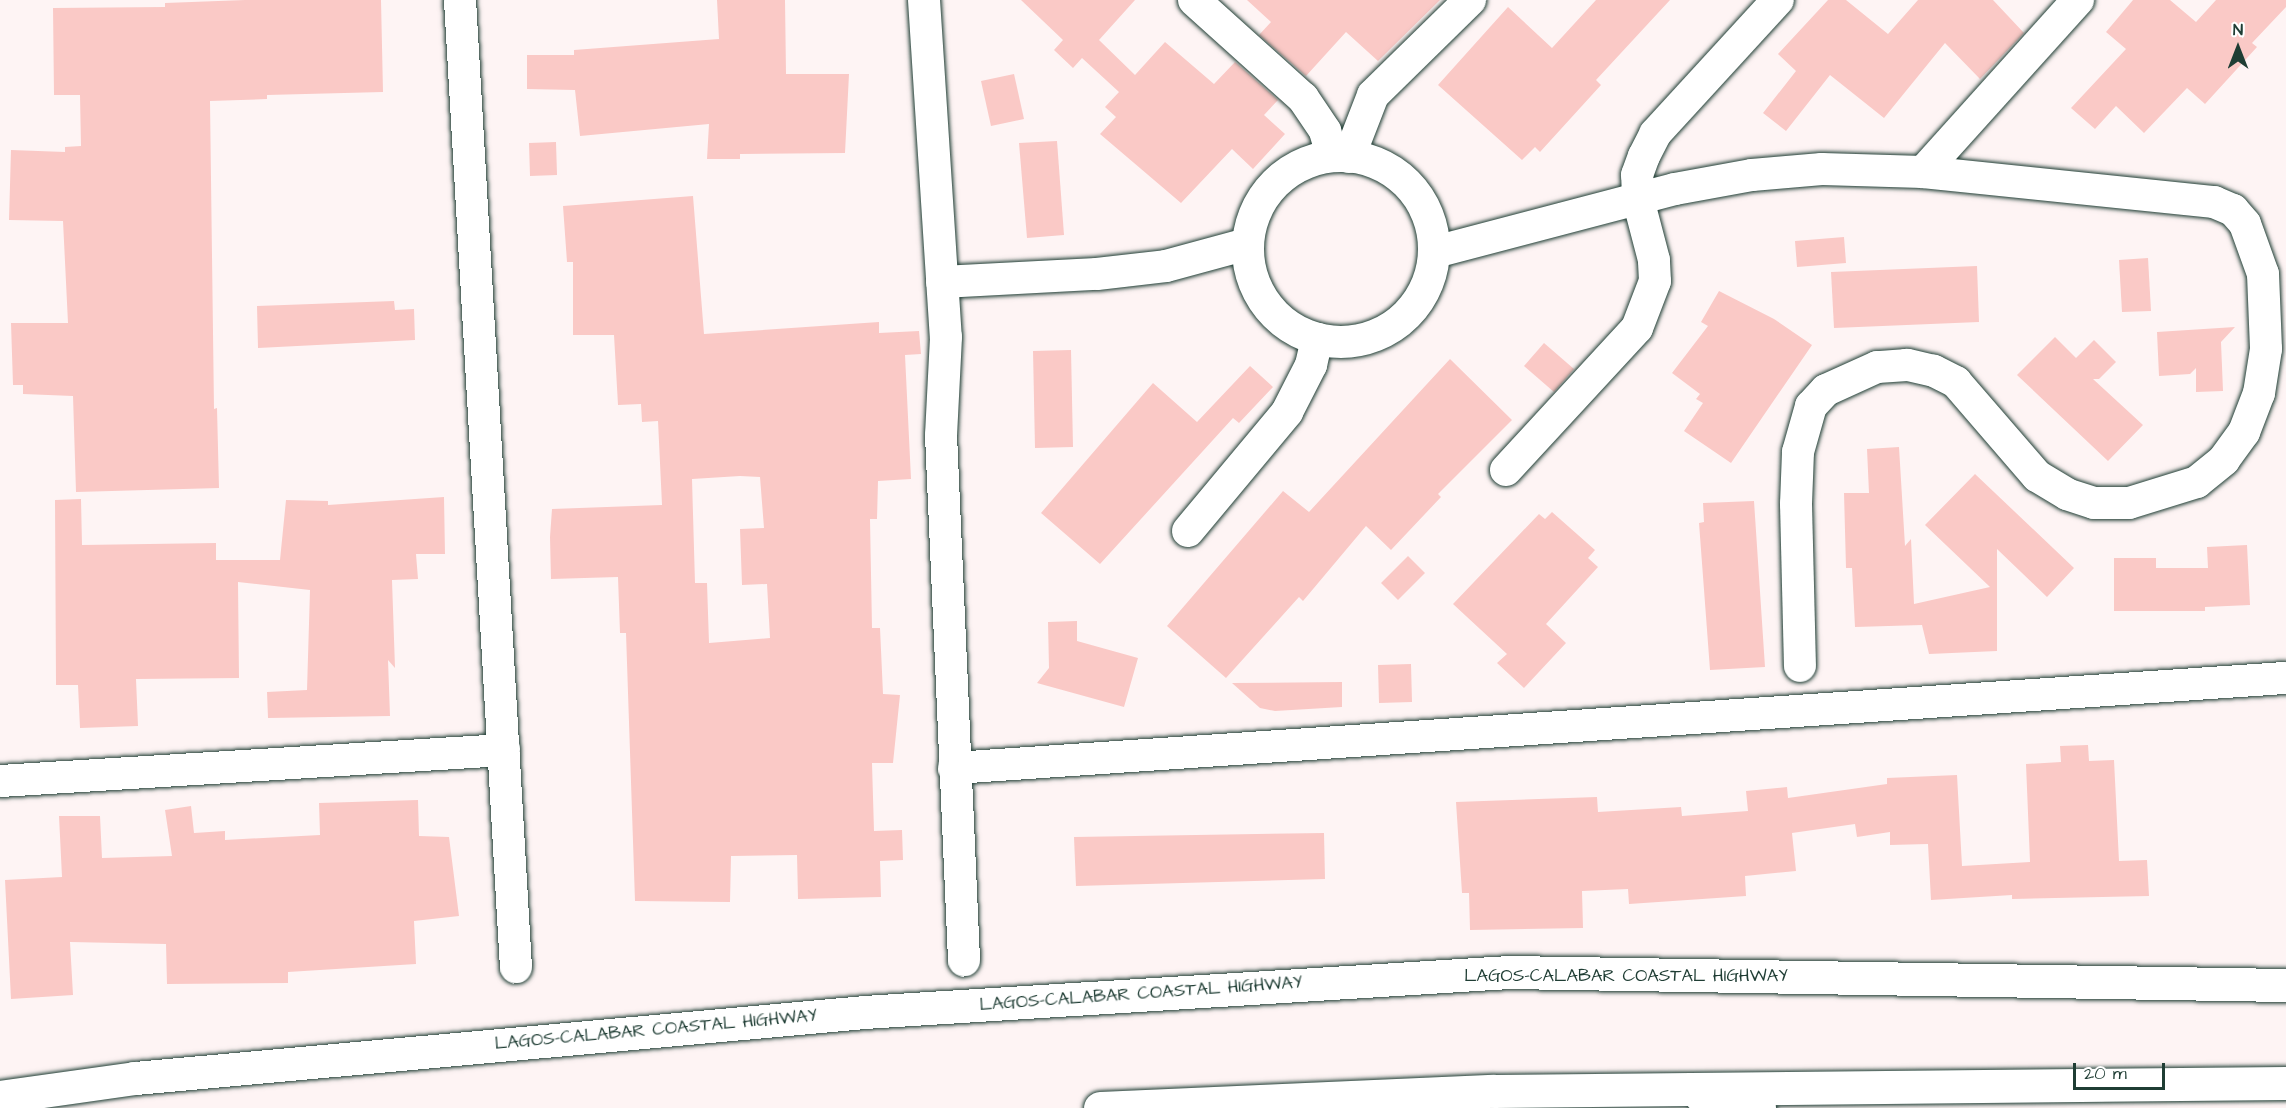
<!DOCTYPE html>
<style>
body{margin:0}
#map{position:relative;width:2286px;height:1108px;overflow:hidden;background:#fef4f4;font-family:"Architects Daughter",sans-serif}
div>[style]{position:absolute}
.building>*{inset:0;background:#fac9c6}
.roads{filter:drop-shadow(0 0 2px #1f3d34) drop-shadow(0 0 2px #1f3d34)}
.street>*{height:32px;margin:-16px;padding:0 16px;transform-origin:16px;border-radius:16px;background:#fff}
.street>.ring{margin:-16px;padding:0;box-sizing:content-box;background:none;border:32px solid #fff;border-radius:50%}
.highway>*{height:33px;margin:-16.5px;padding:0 16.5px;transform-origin:16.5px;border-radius:16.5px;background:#fff}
span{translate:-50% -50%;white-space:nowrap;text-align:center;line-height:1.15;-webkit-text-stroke:4.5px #fff;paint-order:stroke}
.street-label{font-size:18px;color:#1f3d34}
.north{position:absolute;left:2208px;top:18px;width:60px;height:60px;-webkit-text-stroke:4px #fff;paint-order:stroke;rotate:0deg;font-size:16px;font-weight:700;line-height:24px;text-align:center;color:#1f3d34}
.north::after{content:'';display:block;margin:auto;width:21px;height:27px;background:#1f3d34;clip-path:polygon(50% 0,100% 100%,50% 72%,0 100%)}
.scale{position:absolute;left:2073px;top:1063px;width:92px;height:27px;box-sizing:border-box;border:3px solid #1f3d34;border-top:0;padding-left:8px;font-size:18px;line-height:21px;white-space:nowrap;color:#1f3d34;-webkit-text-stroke:4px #fff;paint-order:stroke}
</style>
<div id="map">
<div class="building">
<i style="clip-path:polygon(245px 0,381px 0,383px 92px,267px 95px,267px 99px,210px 101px,214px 409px,217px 408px,219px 488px,76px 492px,73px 396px,23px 394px,23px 385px,13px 385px,11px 323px,68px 323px,63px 221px,9px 220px,11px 150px,65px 152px,65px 147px,81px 146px,80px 95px,54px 95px,53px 8px,165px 7px,165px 3px)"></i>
<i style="clip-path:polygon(717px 0,785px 0,786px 74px,849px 74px,845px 153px,740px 154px,740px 159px,707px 159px,709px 124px,580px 136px,575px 90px,527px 89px,527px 55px,574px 55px,574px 50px,719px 39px)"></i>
<i style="clip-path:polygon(1021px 0,1135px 0,1099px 40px,1135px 75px,1165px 42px,1214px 84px,1235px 62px,1278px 100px,1264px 115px,1285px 134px,1253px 169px,1232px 149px,1181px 203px,1100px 134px,1116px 117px,1105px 107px,1119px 92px,1082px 58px,1073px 68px,1054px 50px,1063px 40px)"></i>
<i style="clip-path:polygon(1247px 0,1440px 0,1378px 61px,1346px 32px,1306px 76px,1259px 35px,1271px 22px)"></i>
<i style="clip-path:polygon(1596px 0,1670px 0,1596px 80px,1601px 85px,1540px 152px,1535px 147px,1522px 160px,1438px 85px,1508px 7px,1552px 48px)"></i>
<i style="clip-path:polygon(1828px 0,1846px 0,1888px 34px,1918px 0,1993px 0,2024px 33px,1980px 79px,1945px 43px,1884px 118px,1830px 75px,1786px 131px,1763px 113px,1796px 71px,1778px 54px)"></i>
<i style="clip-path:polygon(2133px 0,2170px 0,2196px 22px,2216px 0,2286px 0,2286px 7px,2252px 43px,2257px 47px,2205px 104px,2187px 88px,2144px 133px,2116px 106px,2095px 129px,2071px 108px,2126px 49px,2106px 32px)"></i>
<i style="clip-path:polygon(1014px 74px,1024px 119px,991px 126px,981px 81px)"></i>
<i style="clip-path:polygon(1057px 141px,1064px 235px,1027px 238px,1019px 143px)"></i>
<i style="clip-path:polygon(556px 142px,557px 175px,530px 176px,529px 143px)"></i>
<i style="clip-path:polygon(evenodd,693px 196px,704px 334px,879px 322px,879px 333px,919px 331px,921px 354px,905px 355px,911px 479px,878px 481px,877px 519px,870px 519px,872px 628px,880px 628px,883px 694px,900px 695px,893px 763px,872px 763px,874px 831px,902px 830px,903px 860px,880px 861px,881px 897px,798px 899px,797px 855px,731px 856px,730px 902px,635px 901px,626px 633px,620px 633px,618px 577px,551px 579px,550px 537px,552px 509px,662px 505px,658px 421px,642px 422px,641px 404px,618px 405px,614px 335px,573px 335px,573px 262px,567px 262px,563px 206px,693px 196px,740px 476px,760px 477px,764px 528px,740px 529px,742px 585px,767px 584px,770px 638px,709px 643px,707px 583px,695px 583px,692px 479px,740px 476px)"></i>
<i style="clip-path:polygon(1844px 237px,1846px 263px,1797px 267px,1795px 241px)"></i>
<i style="clip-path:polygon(2148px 258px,2151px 311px,2122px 312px,2119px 260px)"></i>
<i style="clip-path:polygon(1977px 266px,1979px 322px,1834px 328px,1831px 272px)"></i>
<i style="clip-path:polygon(1719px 291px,1774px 319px,1812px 345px,1731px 463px,1684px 431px,1703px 403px,1696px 399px,1700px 394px,1672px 373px,1708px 326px,1701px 322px)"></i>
<i style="clip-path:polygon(394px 301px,395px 310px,414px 309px,415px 340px,258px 348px,257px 306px)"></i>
<i style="clip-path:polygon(2235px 327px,2221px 342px,2223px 391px,2196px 392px,2196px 368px,2190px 374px,2159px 376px,2157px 332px)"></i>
<i style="clip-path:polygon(2055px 337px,2076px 358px,2094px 340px,2116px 362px,2099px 379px,2093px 379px,2143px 425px,2108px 461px,2017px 375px)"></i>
<i style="clip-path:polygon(1544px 343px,1574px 369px,1554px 392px,1524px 366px)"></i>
<i style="clip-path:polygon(1071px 350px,1073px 447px,1035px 448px,1033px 351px)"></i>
<i style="clip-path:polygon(1450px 359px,1512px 420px,1438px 494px,1441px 497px,1391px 550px,1366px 526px,1303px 601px,1299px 597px,1226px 678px,1167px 626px,1283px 491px,1309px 512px)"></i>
<i style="clip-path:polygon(1250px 366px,1273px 387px,1239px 423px,1233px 418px,1100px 564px,1041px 513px,1153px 383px,1197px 422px)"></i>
<i style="clip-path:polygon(1899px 447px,1905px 546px,1911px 539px,1914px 604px,1990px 587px,1925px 525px,1975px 474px,2074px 568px,2047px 597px,1997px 549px,1997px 651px,1929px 654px,1922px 625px,1855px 627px,1852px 568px,1846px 568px,1844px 493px,1869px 493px,1867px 449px)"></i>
<i style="clip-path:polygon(444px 497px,445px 554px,416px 554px,418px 579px,392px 580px,395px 668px,388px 660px,390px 716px,268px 718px,267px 692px,307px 690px,310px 590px,238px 582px,239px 678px,136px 679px,138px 726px,80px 728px,78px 685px,56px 685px,55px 500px,81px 499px,82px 545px,216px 543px,216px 560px,280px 560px,286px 500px,328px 501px,328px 505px)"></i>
<i style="clip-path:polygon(1754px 501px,1765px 667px,1710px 670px,1699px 523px,1704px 522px,1703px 503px)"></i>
<i style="clip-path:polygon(1552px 512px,1595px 550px,1588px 558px,1598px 567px,1546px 624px,1566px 643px,1524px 688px,1497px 663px,1507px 654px,1453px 604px,1539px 514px,1545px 519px)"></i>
<i style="clip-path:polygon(2247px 545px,2250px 605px,2205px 607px,2205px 611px,2114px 611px,2114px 558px,2156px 558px,2156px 568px,2208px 568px,2207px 547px)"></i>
<i style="clip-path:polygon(1408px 556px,1425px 573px,1398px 600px,1381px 583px)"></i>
<i style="clip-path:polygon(1077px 621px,1077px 641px,1138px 658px,1124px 707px,1037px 683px,1049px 668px,1048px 622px)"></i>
<i style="clip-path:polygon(1411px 664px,1412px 702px,1379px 703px,1378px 665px)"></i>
<i style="clip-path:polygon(1342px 682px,1342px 707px,1275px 711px,1260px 708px,1232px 683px)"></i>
<i style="clip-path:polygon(2088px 745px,2089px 761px,2114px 760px,2119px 861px,2147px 860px,2149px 896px,2012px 899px,2012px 895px,1931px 900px,1928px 844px,1890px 845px,1890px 832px,1857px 837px,1855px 824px,1792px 833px,1796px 871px,1745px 876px,1746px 896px,1629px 904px,1628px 889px,1582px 891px,1583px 928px,1470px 930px,1469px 893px,1462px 893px,1456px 802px,1597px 797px,1598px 812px,1681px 807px,1682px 816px,1748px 811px,1746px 791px,1787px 787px,1788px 798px,1887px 784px,1887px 778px,1957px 775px,1962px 866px,2030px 862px,2026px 764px,2061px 762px,2060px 746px)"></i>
<i style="clip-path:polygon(418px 800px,419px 836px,449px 837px,459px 916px,414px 921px,416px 964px,288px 972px,288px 983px,167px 984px,166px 944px,70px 942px,73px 995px,11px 999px,5px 880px,62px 877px,59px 816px,100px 816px,102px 858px,172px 856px,165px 810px,191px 806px,194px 833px,225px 831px,225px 840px,320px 835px,319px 803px)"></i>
<i style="clip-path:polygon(1324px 833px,1325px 879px,1076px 886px,1074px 837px)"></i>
</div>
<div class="roads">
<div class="street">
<i style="left:460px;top:0;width:969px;rotate:86.69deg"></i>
<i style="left:924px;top:0;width:338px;rotate:86.3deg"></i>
<i style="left:946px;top:337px;width:98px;rotate:92.9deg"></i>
<i style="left:941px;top:435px;width:526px;rotate:87.49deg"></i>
<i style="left:1194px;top:0;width:147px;rotate:42deg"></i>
<i style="left:1303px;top:98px;width:40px;rotate:56deg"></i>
<i style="left:1325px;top:131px;width:26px;rotate:74deg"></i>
<i class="ring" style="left:1248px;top:156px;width:154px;height:154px"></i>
<i style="left:1349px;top:157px;width:66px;rotate:-68.8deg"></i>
<i style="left:1373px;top:95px;width:136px;rotate:-44.4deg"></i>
<i style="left:1923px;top:172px;width:232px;rotate:-48deg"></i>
<i style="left:1435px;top:252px;width:248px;rotate:-14.7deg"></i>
<i style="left:1675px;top:189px;width:78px;rotate:-10.3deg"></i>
<i style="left:1752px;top:175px;width:70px;rotate:-4.9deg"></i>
<i style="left:1822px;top:169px;width:101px;rotate:1.7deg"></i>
<i style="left:1923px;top:172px;width:293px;rotate:5.9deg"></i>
<i style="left:2214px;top:202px;width:21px;rotate:23deg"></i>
<i style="left:2233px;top:210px;width:18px;rotate:49deg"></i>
<i style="left:2245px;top:224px;width:53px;rotate:70.2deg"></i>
<i style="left:2263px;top:274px;width:75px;rotate:87.7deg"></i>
<i style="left:2266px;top:349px;width:45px;rotate:99deg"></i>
<i style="left:2259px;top:393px;width:42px;rotate:111deg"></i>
<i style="left:2244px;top:432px;width:34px;rotate:126deg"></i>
<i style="left:2224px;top:460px;width:35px;rotate:141deg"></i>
<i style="left:2197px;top:482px;width:71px;rotate:162.8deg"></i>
<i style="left:2129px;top:503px;width:35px;rotate:180deg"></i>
<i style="left:2094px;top:503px;width:28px;rotate:-162deg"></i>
<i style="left:2067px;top:494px;width:35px;rotate:-149deg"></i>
<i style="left:2037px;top:476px;width:124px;rotate:-130.8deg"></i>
<i style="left:1956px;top:382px;width:25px;rotate:-153deg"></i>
<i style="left:1934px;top:371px;width:28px;rotate:-167deg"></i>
<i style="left:1907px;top:365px;width:30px;rotate:176deg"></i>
<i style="left:1877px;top:367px;width:56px;rotate:155.7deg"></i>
<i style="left:1826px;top:390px;width:22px;rotate:133deg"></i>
<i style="left:1811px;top:406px;width:48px;rotate:105.8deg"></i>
<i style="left:1798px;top:452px;width:52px;rotate:92.2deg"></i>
<i style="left:1796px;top:504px;width:162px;rotate:88.6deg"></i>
<i style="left:942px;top:282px;width:155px;rotate:-3deg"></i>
<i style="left:1097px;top:274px;width:69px;rotate:-6.6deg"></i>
<i style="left:1166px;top:266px;width:84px;rotate:-15.2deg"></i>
<i style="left:1506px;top:470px;width:193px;rotate:-47.3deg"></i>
<i style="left:1637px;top:328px;width:50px;rotate:-69deg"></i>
<i style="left:1655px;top:281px;width:21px;rotate:-93deg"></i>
<i style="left:1654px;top:260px;width:63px;rotate:-104.7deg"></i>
<i style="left:1638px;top:199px;width:24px;rotate:-92deg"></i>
<i style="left:1637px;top:175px;width:20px;rotate:-70deg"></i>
<i style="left:1644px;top:156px;width:25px;rotate:-63deg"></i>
<i style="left:1655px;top:134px;width:182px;rotate:-47.5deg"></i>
<i style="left:1188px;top:531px;width:155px;rotate:-50.2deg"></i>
<i style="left:1287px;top:412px;width:53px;rotate:-62.9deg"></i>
<i style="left:1311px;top:365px;width:27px;rotate:-77deg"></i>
<i style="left:954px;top:768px;width:1335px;rotate:-3.87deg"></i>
<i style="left:0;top:781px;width:505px;rotate:-3.52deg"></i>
<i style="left:1701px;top:1097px;width:60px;rotate:10.6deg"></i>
</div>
<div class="highway">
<i style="left:0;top:1097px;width:136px;rotate:-8deg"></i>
<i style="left:135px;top:1078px;width:732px;rotate:-5.17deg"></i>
<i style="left:864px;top:1012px;width:646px;rotate:-3.55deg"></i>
<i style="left:1509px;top:972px;width:777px;rotate:0.96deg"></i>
<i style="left:1100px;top:1108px;width:394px;rotate:-2.5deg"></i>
<i style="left:1494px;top:1091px;width:792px;rotate:-0.58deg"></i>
</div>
</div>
<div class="street-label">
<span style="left:1626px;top:976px">LAGOS-CALABAR COASTAL HIGHWAY</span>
<span style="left:1141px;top:994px;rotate:-4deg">LAGOS-CALABAR COASTAL HIGHWAY</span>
<span style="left:656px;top:1030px;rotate:-5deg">LAGOS-CALABAR COASTAL HIGHWAY</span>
</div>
<div class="north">N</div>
<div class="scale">20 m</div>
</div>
